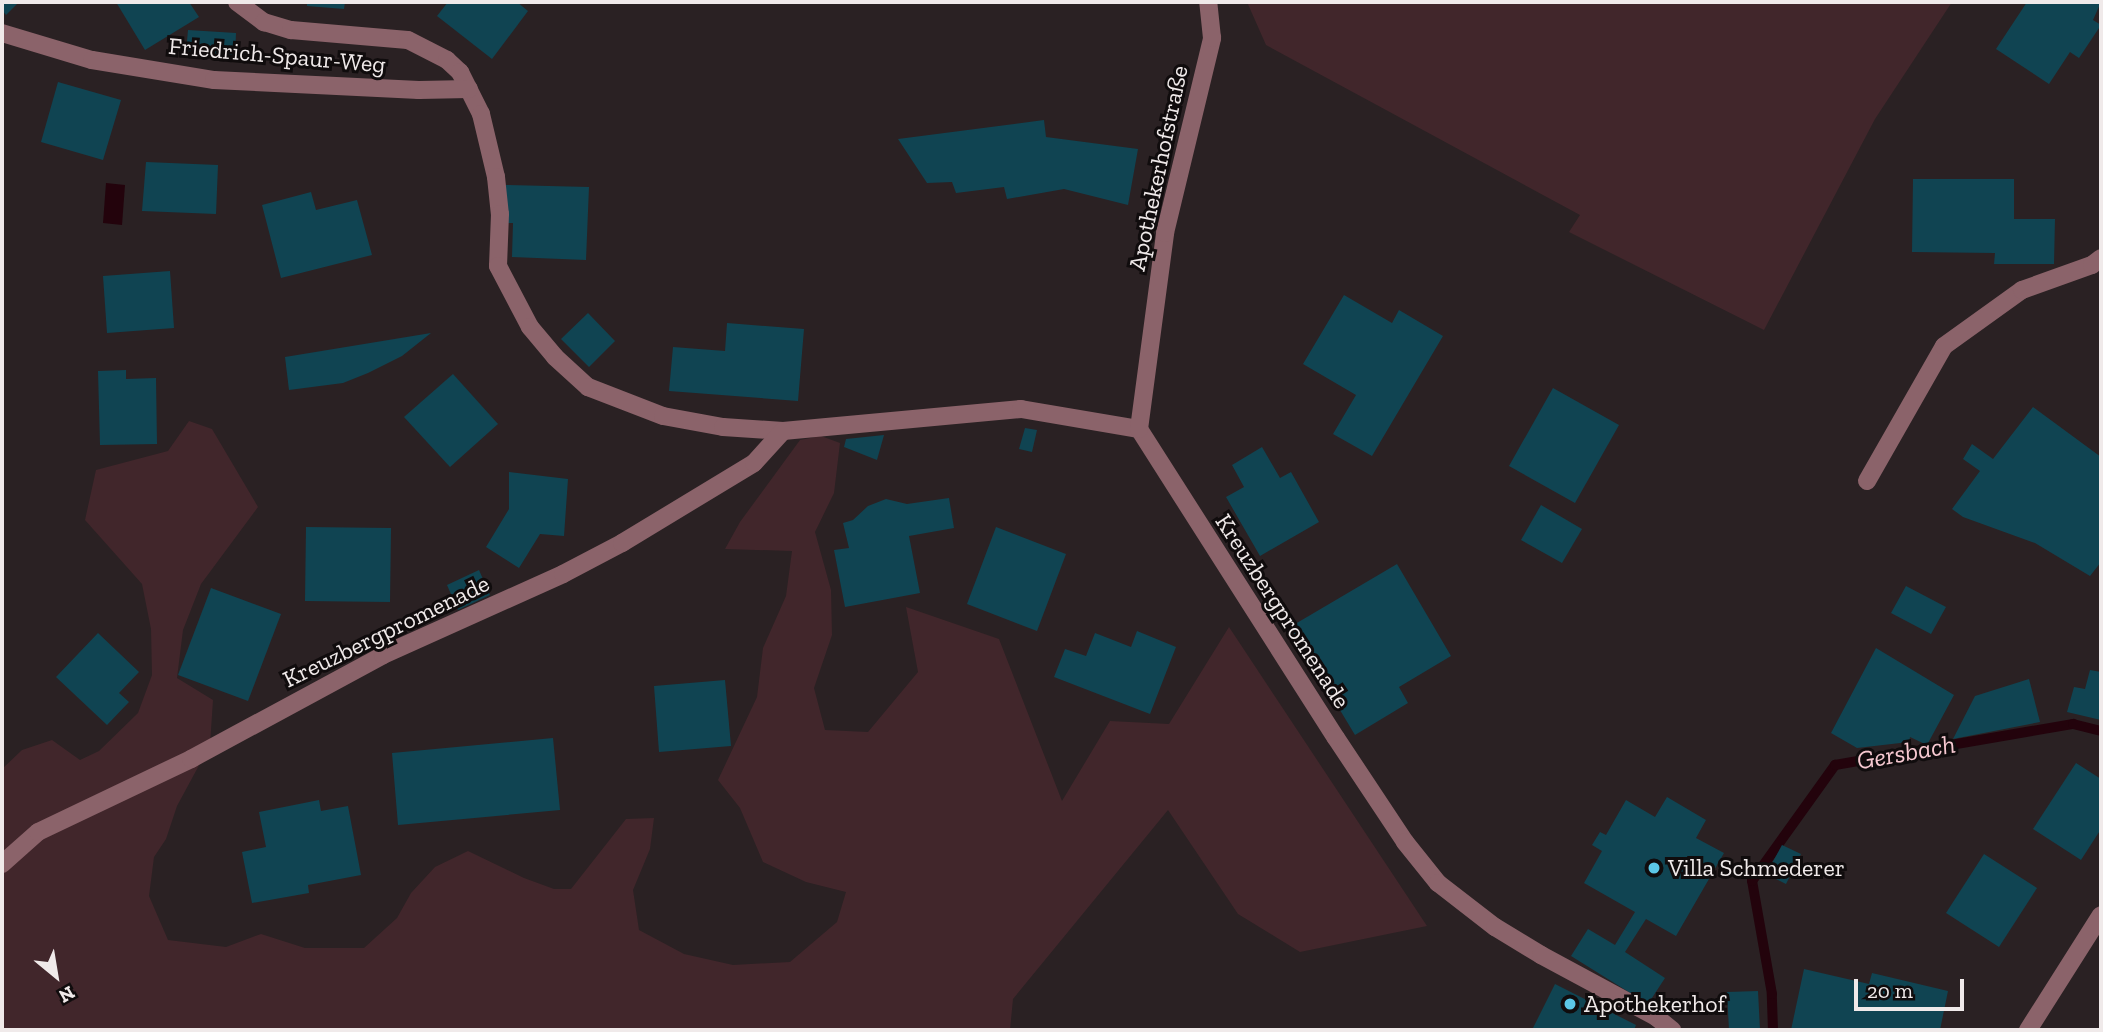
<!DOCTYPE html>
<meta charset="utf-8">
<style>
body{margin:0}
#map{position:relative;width:2103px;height:1032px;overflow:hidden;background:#2a2123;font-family:"Zilla Slab",serif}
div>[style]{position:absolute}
.green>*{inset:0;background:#41262b}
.water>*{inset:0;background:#23030c}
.stream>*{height:10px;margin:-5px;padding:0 5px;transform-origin:5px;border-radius:5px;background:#23030c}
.building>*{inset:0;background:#104452}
.minor>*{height:18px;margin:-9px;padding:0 9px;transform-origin:9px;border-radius:9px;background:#8b636a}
.dots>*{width:19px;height:19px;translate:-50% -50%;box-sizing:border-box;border:4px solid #100c0d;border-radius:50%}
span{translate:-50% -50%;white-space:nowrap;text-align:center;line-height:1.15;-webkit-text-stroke:6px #100c0d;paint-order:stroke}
.street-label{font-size:24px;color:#f0eaea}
.poi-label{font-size:24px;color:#f0eaea}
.left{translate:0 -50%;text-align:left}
.water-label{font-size:26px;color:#f7c9d1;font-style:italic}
.frame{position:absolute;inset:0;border:4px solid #f0eaea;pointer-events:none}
.north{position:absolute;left:21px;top:941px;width:70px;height:70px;-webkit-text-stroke:5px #100c0d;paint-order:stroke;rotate:150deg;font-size:19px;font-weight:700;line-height:28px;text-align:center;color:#f0eaea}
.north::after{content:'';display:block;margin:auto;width:24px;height:32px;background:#f0eaea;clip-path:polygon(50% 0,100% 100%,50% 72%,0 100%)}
.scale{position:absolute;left:1854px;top:979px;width:110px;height:32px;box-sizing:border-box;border:4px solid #f0eaea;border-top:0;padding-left:9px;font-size:21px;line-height:24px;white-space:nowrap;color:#f0eaea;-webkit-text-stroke:5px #100c0d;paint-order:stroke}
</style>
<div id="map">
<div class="green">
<i style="clip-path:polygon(1247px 2px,1952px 2px,1875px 119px,1764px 330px,1569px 232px,1580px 215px,1266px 45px)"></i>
<i style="clip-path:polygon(189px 421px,212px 429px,258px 507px,201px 584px,183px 630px,177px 678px,213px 700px,210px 745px,177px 806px,166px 839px,154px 857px,149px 896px,168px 940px,226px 947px,261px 934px,305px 948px,364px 948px,397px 918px,411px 893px,435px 867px,468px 851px,524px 878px,554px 889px,571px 889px,626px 819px,654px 818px,650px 849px,633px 890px,639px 930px,684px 954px,733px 965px,790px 962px,837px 922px,846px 892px,806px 882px,763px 862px,740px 808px,718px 780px,757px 697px,763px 648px,786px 596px,792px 551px,725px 549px,740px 522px,800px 440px,821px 436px,840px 443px,834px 493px,815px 532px,831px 590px,832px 635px,814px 688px,825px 730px,868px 732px,918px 672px,906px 607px,999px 639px,1062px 801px,1110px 721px,1169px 724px,1229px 627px,1427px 926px,1300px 952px,1238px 914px,1168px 810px,1013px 999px,1010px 1030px,2px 1030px,2px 769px,22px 750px,52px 740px,80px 760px,99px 751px,138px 713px,152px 675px,151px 629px,142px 584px,85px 520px,96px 470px,168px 451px)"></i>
</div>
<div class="water">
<i style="clip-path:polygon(106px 183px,125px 185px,122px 225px,103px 223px)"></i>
</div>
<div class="stream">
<i style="left:1773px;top:1030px;width:36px;rotate:-92deg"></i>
<i style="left:1772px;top:994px;width:115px;rotate:-100deg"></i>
<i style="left:1752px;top:881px;width:143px;rotate:-54.4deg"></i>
<i style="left:1835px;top:765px;width:242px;rotate:-9.8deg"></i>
<i style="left:2073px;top:724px;width:29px;rotate:14deg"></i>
</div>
<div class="building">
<i style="clip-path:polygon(2px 2px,19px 2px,6px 15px,2px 10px)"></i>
<i style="clip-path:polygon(116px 2px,189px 2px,199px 17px,145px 50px)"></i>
<i style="clip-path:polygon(307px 2px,345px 2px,344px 9px,307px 6px)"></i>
<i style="clip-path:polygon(448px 2px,517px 2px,528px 11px,492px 59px,437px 16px)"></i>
<i style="clip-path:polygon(2027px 2px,2101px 2px,2093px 20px,2101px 25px,2079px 58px,2070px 52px,2049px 84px,1996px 49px)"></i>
<i style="clip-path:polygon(188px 30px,236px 33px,235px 56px,186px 53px)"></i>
<i style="clip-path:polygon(58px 82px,121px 100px,103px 160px,41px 142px)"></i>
<i style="clip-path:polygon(1044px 120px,1046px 137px,1138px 149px,1128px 205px,1064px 189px,1007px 199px,1004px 187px,956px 193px,952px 182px,927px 183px,898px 139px)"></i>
<i style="clip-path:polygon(146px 162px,218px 165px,216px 214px,142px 211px)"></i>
<i style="clip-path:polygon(1913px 179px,2014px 179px,2014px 219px,2055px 219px,2054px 264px,1994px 264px,1995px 253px,1912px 252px)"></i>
<i style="clip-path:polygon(506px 185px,589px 187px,586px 260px,512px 257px,513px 223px,505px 223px)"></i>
<i style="clip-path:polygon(311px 192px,316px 210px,357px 200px,372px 255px,281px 278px,262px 205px)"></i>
<i style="clip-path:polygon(170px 271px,174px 328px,107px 333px,103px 276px)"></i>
<i style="clip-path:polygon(1344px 295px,1392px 323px,1399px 310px,1443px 336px,1372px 456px,1333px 434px,1356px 395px,1303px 364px)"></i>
<i style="clip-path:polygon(588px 313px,615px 341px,589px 367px,561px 339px)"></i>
<i style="clip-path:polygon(727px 323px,804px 329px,798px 401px,669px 391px,673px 347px,725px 351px)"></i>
<i style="clip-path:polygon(431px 333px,402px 356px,368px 373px,343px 383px,289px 390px,285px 357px)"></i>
<i style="clip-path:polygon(126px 370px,126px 379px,156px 378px,157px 444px,100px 445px,98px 371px)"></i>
<i style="clip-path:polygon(453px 374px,498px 424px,450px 467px,404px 417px)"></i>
<i style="clip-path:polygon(1553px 388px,1619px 425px,1575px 503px,1509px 466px)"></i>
<i style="clip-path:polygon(2033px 407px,2101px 457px,2101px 562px,2090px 576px,2035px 543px,1963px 517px,1952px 509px,1980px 471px,1963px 459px,1972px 444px,1993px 459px)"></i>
<i style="clip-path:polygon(1025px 428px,1037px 430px,1032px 452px,1019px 449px)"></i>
<i style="clip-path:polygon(884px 435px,877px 460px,844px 447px,846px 439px)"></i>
<i style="clip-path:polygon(1262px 447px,1280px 478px,1291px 472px,1319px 522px,1260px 556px,1226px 497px,1244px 487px,1232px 465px)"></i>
<i style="clip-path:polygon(509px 472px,568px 479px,564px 536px,540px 534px,519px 568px,486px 547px,509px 509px)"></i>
<i style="clip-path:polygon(949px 498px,954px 528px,909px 536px,920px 593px,845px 607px,834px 550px,849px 548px,843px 523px,853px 520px,868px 506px,886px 499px,907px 504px)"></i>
<i style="clip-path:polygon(1541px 505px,1582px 529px,1562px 563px,1521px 540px)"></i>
<i style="clip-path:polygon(306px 527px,391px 528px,390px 602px,305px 601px)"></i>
<i style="clip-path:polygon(996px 527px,1066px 554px,1037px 631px,967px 604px)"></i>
<i style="clip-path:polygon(1397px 564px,1451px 656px,1399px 687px,1408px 703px,1355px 735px,1290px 627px)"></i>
<i style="clip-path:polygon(479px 570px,490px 595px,458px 610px,447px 585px)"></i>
<i style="clip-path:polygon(1906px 586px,1946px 607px,1931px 634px,1891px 613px)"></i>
<i style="clip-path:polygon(211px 588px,281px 614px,248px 701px,178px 675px)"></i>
<i style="clip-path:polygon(1137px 631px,1176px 647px,1150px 714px,1054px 677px,1065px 649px,1086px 656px,1095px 633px,1131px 647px)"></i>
<i style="clip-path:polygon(98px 633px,139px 672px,119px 693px,129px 702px,107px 725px,56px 677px)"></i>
<i style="clip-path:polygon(1876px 648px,1954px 695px,1927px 745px,1910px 737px,1909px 742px,1857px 748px,1831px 733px)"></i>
<i style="clip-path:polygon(2090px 670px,2101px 672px,2101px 720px,2067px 712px,2074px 687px,2085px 689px)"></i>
<i style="clip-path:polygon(2029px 679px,2040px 722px,1953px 739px,1975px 696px)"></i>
<i style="clip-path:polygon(725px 680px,731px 746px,659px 752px,654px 686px)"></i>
<i style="clip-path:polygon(553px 738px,560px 810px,398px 825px,392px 753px)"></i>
<i style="clip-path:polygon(2076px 763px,2101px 779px,2101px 829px,2081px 860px,2033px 829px)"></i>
<i style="clip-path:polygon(1667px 797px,1706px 820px,1696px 838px,1724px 853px,1676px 936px,1646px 919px,1625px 952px,1665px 978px,1648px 1004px,1571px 956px,1588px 929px,1615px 945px,1635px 912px,1584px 883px,1602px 851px,1592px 845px,1600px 832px,1606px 835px,1626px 800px,1655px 817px)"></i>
<i style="clip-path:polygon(319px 800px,321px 811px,348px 806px,361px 875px,308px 885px,309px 893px,252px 903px,242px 852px,266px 847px,259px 812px)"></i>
<i style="clip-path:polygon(1782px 845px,1801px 854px,1786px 884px,1766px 874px)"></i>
<i style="clip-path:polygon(1984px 854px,2037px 888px,1999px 947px,1946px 913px)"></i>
<i style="clip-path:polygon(1804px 969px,1869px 984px,1872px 973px,1948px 991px,1940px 1030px,1791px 1030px)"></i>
<i style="clip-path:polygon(1555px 984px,1636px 1025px,1634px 1030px,1532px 1030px)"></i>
<i style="clip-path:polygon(1758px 991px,1760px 1030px,1729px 1030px,1727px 992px)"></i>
</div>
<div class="minor">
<i style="left:237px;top:2px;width:34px;rotate:37deg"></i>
<i style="left:264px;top:22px;width:28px;rotate:17deg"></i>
<i style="left:291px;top:30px;width:117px;rotate:4.9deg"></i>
<i style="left:408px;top:40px;width:44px;rotate:27.1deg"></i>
<i style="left:447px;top:60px;width:18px;rotate:43deg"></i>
<i style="left:460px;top:72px;width:47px;rotate:63.4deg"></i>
<i style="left:481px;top:114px;width:65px;rotate:76.6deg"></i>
<i style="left:496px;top:177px;width:37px;rotate:84deg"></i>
<i style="left:500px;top:214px;width:52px;rotate:92.2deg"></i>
<i style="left:498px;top:266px;width:69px;rotate:62.3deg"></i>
<i style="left:530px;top:327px;width:39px;rotate:50deg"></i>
<i style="left:555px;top:357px;width:45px;rotate:42.3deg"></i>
<i style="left:588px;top:387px;width:80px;rotate:21.1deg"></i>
<i style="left:663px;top:416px;width:61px;rotate:10.4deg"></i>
<i style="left:723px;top:427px;width:60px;rotate:3.8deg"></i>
<i style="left:783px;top:431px;width:239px;rotate:-5.3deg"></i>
<i style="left:1021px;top:409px;width:120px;rotate:9.6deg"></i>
<i style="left:1139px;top:429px;width:366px;rotate:57.5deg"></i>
<i style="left:1336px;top:738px;width:125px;rotate:56.4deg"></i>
<i style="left:1405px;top:842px;width:53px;rotate:51.2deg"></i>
<i style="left:1438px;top:883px;width:72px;rotate:37.7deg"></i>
<i style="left:1495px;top:927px;width:54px;rotate:31.3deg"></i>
<i style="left:1541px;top:955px;width:131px;rotate:28.3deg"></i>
<i style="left:1656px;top:1017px;width:21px;rotate:39deg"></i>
<i style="left:2px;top:33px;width:94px;rotate:16.7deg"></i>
<i style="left:92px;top:60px;width:124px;rotate:9.3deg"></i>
<i style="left:214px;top:80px;width:205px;rotate:2.8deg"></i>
<i style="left:419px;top:90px;width:50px;rotate:-1.1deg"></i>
<i style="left:1139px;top:429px;width:198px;rotate:-82.4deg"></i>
<i style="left:1165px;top:233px;width:201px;rotate:-76.4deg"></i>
<i style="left:1212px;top:38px;width:36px;rotate:-96deg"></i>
<i style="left:1867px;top:481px;width:155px;rotate:-60.3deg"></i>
<i style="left:1944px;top:346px;width:96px;rotate:-35.7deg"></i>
<i style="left:2022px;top:290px;width:74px;rotate:-19.7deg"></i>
<i style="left:2092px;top:265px;width:11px;rotate:-38deg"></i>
<i style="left:2px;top:864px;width:48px;rotate:-41.6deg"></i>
<i style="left:38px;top:832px;width:170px;rotate:-25.5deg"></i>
<i style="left:191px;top:759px;width:218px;rotate:-28.4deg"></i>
<i style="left:383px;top:655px;width:197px;rotate:-24.2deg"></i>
<i style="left:563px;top:574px;width:67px;rotate:-27.7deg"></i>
<i style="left:622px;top:543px;width:154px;rotate:-31.2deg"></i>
<i style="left:754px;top:463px;width:43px;rotate:-47.8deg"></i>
<i style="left:2028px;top:1030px;width:136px;rotate:-57.6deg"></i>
</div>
<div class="dots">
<i style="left:1654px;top:868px;background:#5cc7e7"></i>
<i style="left:1570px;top:1004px;background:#5cc7e7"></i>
</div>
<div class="street-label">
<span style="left:277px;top:55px;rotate:5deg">Friedrich-Spaur-Weg</span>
<span style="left:1158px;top:168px;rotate:-78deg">Apothekerhofstraße</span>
<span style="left:1283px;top:611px;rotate:57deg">Kreuzbergpromenade</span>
<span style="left:386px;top:631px;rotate:-26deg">Kreuzbergpromenade</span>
</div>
<div class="poi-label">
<span class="left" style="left:1668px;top:868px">Villa Schmederer</span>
<span class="left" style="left:1584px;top:1004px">Apothekerhof</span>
</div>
<div class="water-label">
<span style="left:1906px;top:753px;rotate:-10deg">Gersbach</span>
</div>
<div class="frame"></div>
<div class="north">N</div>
<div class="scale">20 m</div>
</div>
